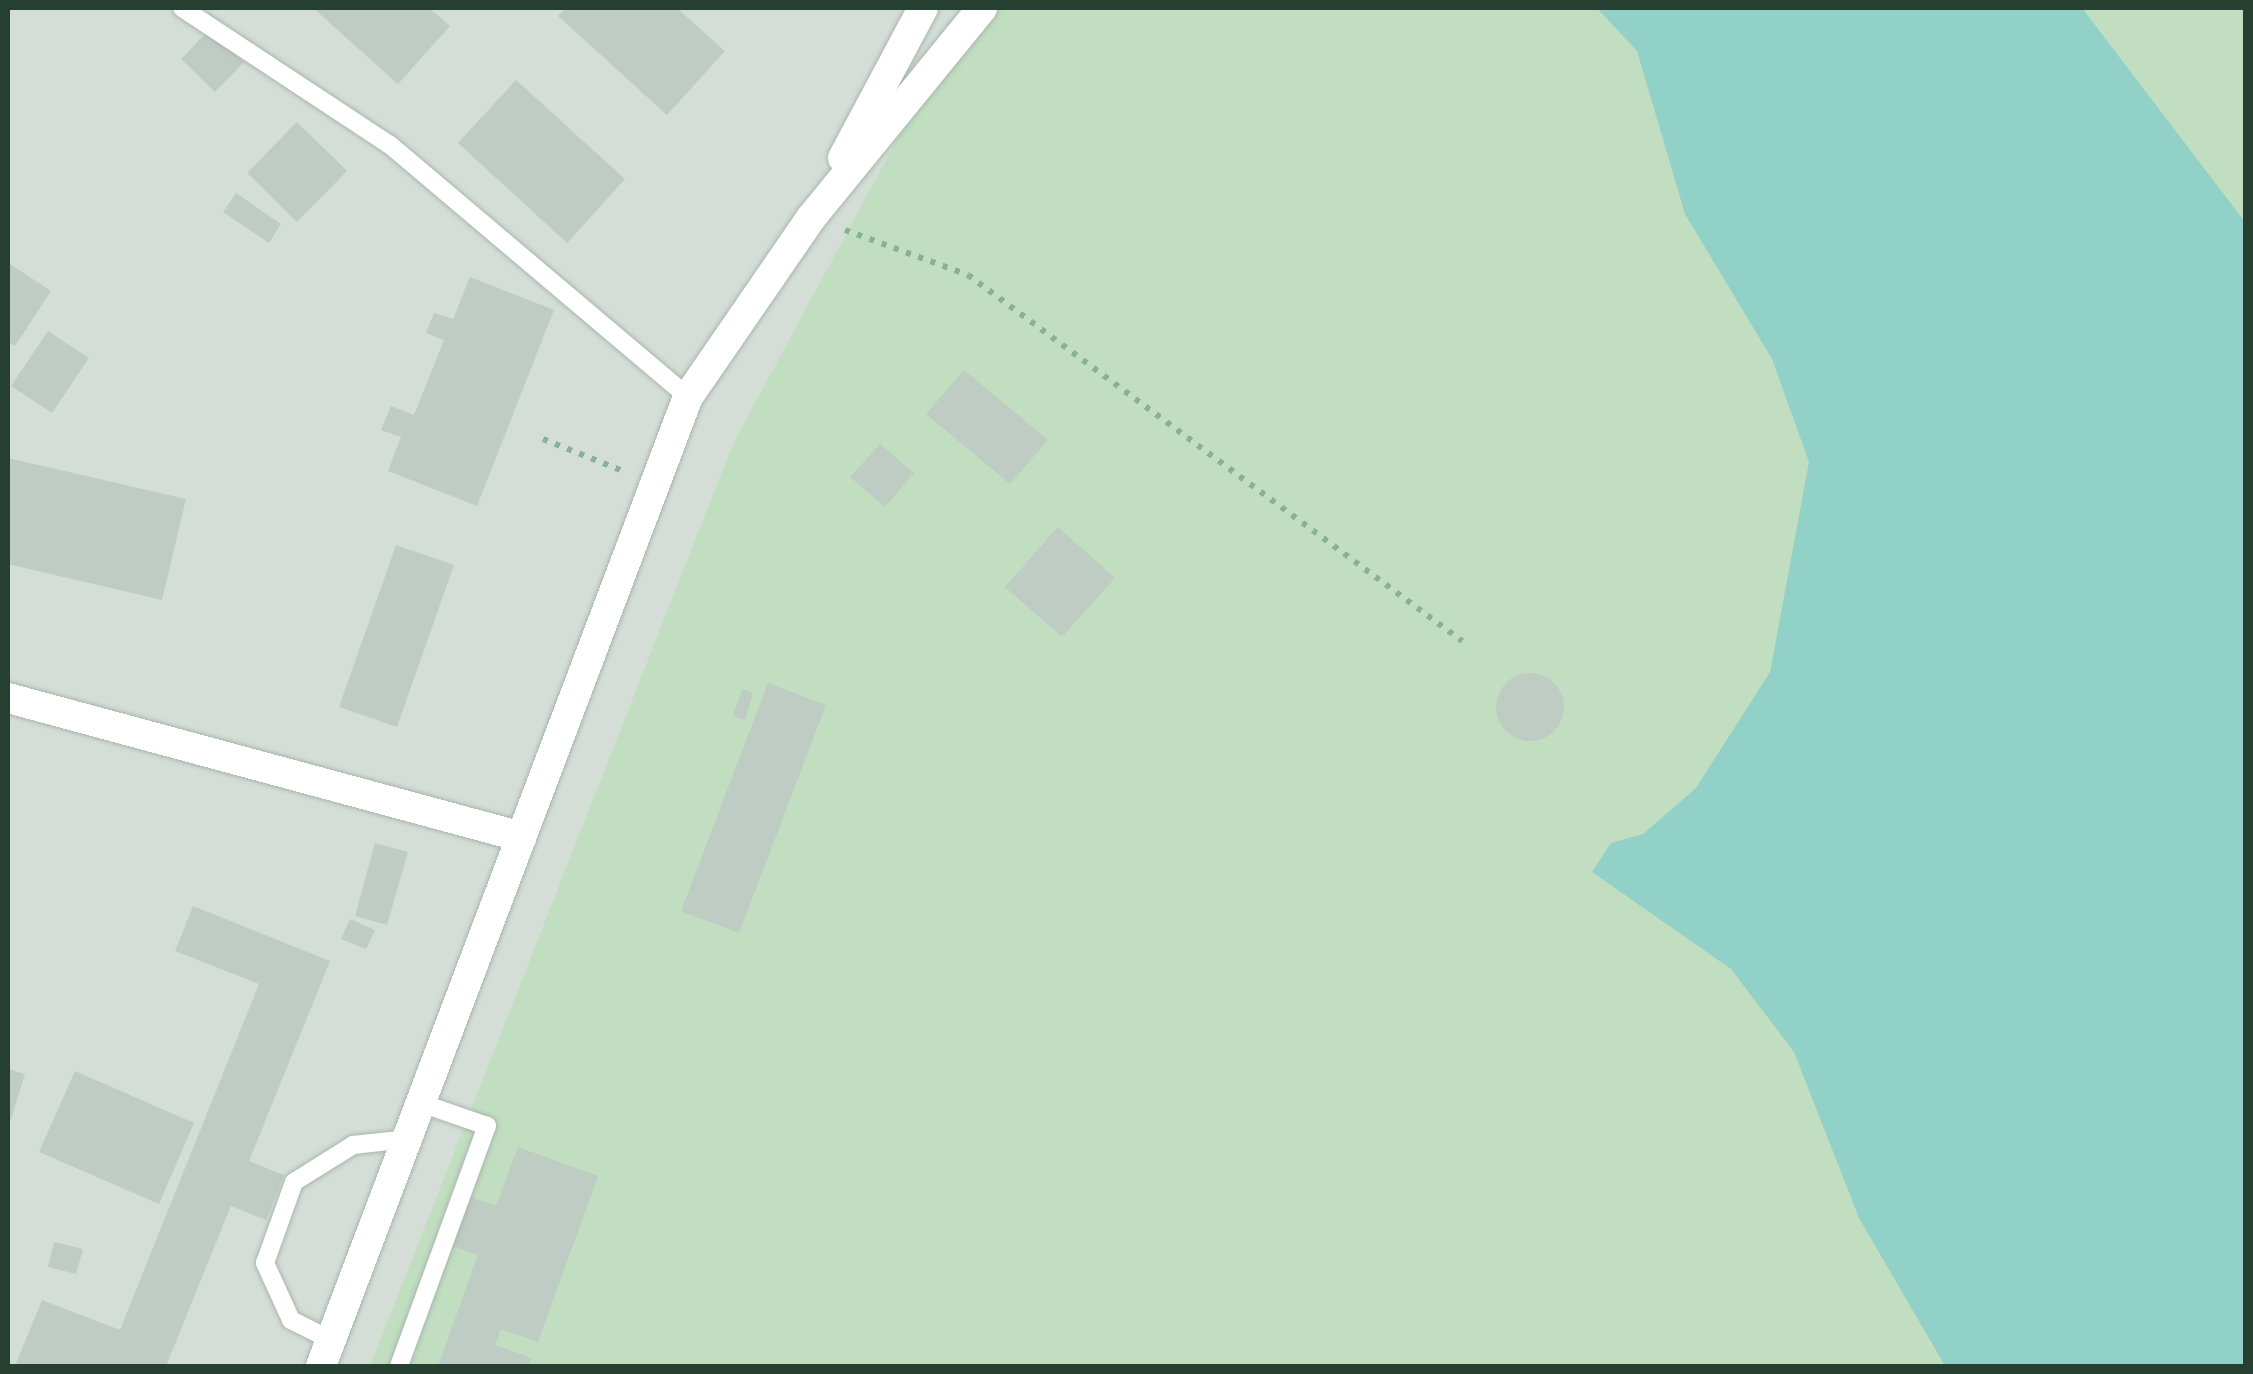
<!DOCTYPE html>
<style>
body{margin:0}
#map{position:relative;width:2253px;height:1374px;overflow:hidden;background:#e6eee8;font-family:"Exo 2",sans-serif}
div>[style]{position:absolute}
.built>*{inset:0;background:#d4ded7}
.green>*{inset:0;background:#c1dec0}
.water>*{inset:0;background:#91d1c8}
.building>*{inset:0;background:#beccc3}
.round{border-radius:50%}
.path>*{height:6px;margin-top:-3px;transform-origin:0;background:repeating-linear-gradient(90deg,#88b198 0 5px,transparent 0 13px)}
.roads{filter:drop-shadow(0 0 2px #a8b6ad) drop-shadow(0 0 2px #a8b6ad)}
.service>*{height:18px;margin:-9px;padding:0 9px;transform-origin:9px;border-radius:9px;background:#fff}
.minor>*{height:30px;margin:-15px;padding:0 15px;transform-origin:15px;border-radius:15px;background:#fff}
span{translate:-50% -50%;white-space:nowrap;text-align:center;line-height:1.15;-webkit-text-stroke:8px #f7fbf7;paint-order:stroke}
.frame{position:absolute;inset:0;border:10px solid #254031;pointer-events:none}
</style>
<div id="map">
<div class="built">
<i style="clip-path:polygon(8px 8px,1353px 8px,842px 1366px,8px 1366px)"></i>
</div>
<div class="green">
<i style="clip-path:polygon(968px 8px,2245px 8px,2245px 1366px,370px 1366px,733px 444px)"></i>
</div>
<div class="water">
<i style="clip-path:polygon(1597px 8px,2082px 8px,2245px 222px,2245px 1366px,1945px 1366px,1859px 1218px,1794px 1052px,1731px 969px,1592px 872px,1611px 843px,1643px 834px,1696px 788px,1770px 672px,1809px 462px,1772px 359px,1685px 214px,1637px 51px)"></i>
</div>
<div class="building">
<i style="clip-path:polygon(313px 8px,429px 8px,450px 26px,398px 84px)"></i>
<i style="clip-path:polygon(566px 8px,677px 8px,725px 51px,667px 115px,558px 16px)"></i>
<i style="clip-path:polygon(210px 29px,244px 62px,215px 92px,181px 59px)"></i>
<i style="clip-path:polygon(516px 80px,625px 179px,567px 243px,458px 143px)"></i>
<i style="clip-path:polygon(297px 122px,347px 171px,297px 222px,247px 173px)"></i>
<i style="clip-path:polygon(236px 193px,281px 224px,269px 243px,223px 212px)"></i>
<i style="clip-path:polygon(10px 264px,51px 291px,15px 346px,8px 341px)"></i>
<i style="clip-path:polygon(470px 277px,554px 310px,477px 506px,388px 471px,401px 437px,381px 430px,391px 406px,414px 415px,444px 340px,426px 333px,434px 313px,453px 319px)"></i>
<i style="clip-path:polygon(48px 331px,89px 358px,52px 413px,11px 386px)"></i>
<i style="clip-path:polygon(964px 370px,1048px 440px,1010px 484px,926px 414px)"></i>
<i style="clip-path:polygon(880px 444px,914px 473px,885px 507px,850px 477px)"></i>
<i style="clip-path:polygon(8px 458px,186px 499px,162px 600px,8px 564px)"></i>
<i style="clip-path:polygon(1058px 527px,1115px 578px,1062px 637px,1005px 587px)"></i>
<i style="clip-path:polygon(396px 545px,454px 565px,397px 727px,339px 707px)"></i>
<i class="round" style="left:1496px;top:673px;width:68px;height:68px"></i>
<i style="clip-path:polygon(768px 683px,826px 705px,739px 933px,681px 911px)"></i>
<i style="clip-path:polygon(742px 689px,753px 693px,745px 720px,733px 716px)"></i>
<i style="clip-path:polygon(375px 843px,408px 852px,387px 925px,355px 916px)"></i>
<i style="clip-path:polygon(193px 906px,330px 961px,249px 1161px,284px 1175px,266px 1220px,231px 1206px,166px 1366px,15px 1366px,42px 1300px,120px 1330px,259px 984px,175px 951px)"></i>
<i style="clip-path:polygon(350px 919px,375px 930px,366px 949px,341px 939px)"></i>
<i style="clip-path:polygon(8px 1069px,25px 1074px,11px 1119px,8px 1118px)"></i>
<i style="clip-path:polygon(75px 1071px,194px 1123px,159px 1204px,39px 1152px)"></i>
<i style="clip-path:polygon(518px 1147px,598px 1176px,538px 1342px,501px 1329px,495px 1345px,532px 1358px,529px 1366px,438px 1366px,478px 1255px,451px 1246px,469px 1196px,496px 1206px)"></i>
<i style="clip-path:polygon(54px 1242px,83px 1249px,76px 1274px,48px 1267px)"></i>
</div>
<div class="path">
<i style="left:845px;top:230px;width:131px;rotate:20.1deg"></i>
<i style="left:968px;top:275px;width:615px;rotate:36.53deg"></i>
<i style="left:543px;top:439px;width:88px;rotate:21.9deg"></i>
</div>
<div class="roads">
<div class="service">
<i style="left:182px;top:8px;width:249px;rotate:33.4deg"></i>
<i style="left:390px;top:145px;width:390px;rotate:40.2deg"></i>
<i style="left:331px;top:1340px;width:45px;rotate:-153.4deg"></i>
<i style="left:291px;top:1320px;width:63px;rotate:-114.5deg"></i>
<i style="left:265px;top:1263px;width:86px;rotate:-70.3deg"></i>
<i style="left:294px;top:1182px;width:70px;rotate:-32.1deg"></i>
<i style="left:353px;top:1145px;width:54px;rotate:-6.3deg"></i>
<i style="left:399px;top:1366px;width:256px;rotate:-69.9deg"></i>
<i style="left:487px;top:1126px;width:70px;rotate:-160.8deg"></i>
</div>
<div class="minor">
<i style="left:843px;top:158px;width:170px;rotate:-61.9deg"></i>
<i style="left:8px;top:698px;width:532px;rotate:15.13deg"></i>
<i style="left:321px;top:1366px;width:1036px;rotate:-69.26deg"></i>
<i style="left:688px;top:397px;width:217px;rotate:-55.5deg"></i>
<i style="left:811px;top:218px;width:271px;rotate:-50.8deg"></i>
</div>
</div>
<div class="frame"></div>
</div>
